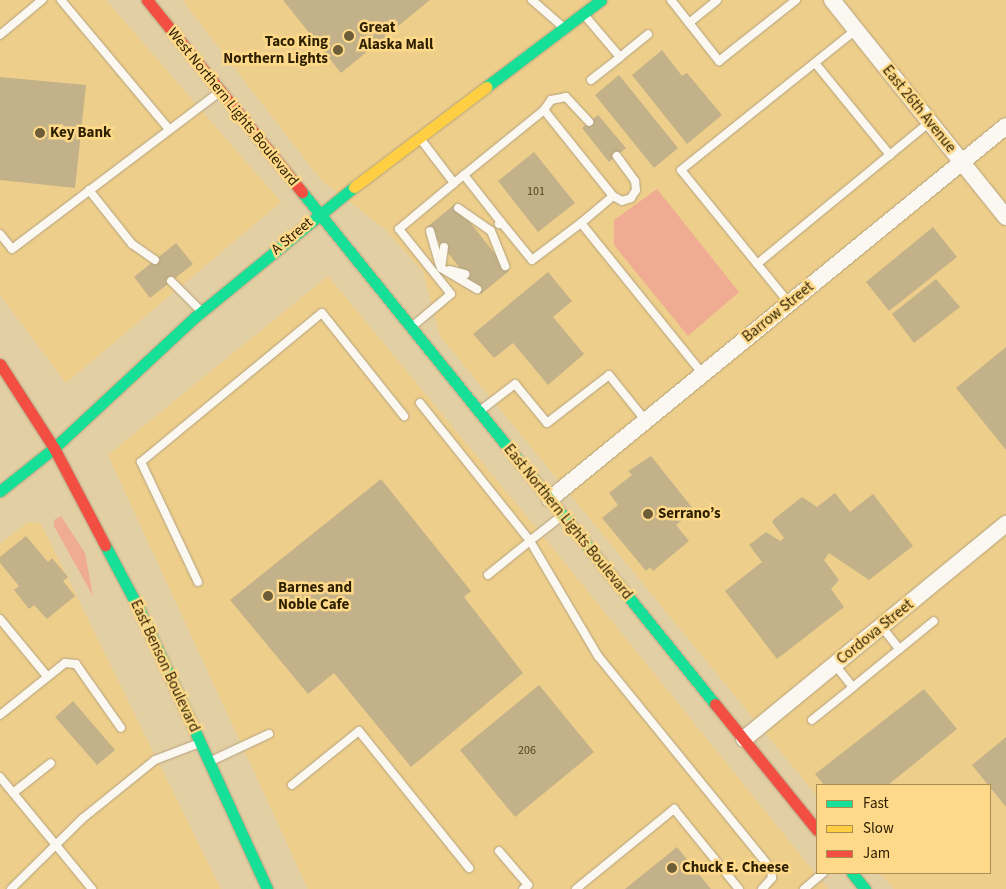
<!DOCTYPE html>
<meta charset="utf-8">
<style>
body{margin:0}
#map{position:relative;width:1006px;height:889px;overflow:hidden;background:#e3cfa4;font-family:"Source Sans 3",sans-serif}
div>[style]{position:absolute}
.built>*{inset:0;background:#eece8b}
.green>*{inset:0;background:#f0ab93}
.building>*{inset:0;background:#c2b189}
.roads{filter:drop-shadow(0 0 1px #b2a27f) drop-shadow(0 0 1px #b2a27f)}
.lane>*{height:8px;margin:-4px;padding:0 4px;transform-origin:4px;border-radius:4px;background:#fbf8f1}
.street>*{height:16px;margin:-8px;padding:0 8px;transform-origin:8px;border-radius:8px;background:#fbf8f1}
.fast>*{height:11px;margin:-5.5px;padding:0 5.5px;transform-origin:5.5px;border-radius:5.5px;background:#16e098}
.slow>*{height:11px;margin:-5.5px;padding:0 5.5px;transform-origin:5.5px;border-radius:5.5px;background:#ffcf43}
.jam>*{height:11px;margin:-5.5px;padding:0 5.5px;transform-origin:5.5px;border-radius:5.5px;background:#f24e42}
.dots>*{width:14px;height:14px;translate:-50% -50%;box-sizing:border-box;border:2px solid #fed989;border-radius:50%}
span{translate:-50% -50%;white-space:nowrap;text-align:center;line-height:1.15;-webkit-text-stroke:5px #fed989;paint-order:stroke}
.number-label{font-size:12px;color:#534422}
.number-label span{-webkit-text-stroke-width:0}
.poi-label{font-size:15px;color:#2e2000;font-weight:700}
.left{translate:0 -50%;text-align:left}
.right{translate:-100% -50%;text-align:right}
.street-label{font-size:15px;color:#2e2000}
.legend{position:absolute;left:816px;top:784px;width:175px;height:90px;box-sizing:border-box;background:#fed989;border:1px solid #ab8f52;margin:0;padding:6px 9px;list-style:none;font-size:15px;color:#2e2000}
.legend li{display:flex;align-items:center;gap:10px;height:25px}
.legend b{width:25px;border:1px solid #ab8f52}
</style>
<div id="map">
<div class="built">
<i style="clip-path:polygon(0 0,106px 0,281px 202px,66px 383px,0 295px)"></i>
<i style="clip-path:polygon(182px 0,1006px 0,1006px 889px,894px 889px,880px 873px,990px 873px,990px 785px,817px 785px,817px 796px,440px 336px,423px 272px,385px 229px,321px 180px)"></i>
<i style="clip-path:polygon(328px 276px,552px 547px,828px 889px,308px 889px,108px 455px)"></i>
<i style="clip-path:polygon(28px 522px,41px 524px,221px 889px,0 889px,0 544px)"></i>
</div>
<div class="green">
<i style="clip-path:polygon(657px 189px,739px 292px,688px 336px,614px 245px,614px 220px)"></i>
<i style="clip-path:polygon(61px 516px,85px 553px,93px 596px,54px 526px,54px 520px)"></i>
</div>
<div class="building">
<i style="clip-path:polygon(283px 0,430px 0,341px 73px)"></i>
<i style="clip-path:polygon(662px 50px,682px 76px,687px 73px,722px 115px,687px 144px,632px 75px)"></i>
<i style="clip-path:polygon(619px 75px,678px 148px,654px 168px,595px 95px)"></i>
<i style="clip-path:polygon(0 77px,86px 85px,75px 188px,0 180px)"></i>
<i style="clip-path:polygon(598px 115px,626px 148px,609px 162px,582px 128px)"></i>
<i style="clip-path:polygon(534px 152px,575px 203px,538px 232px,498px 181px)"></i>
<i style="clip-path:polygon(455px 204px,509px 271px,481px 294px,427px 227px)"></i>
<i style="clip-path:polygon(933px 227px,957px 257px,889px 311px,866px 282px)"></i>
<i style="clip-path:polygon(176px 243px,193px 264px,150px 298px,134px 277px)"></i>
<i style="clip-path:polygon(548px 272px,572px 301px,553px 317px,584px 354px,548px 385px,513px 343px,494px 358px,473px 334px)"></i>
<i style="clip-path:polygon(936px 279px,960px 307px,914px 343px,892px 314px)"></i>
<i style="clip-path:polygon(1006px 347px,1006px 450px,956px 388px)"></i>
<i style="clip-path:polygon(651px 456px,694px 510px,676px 525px,689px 541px,653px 571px,650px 567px,646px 571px,602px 518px,618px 505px,609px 493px,632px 475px,628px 471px)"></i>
<i style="clip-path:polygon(381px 479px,471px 591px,464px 597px,523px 673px,411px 767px,334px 673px,308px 694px,230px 600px)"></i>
<i style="clip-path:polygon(835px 493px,850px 512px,873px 494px,913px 546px,869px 580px,829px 553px,824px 560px,839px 580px,831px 589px,844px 607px,777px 659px,725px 591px,762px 562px,749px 545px,766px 532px,780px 541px,784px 538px,772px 522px,774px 519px,802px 497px,817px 507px)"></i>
<i style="clip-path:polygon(26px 536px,48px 562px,52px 558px,68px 577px,63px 581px,75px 596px,47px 619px,34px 605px,29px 609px,14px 590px,19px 586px,0 563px,0 557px)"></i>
<i style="clip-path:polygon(539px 685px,594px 752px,515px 817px,460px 750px)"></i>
<i style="clip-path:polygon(924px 689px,957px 729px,888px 785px,824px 785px,815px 774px)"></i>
<i style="clip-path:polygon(73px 701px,115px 750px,97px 765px,55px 717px)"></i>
<i style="clip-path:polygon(1006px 737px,1006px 807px,972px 765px)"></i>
<i style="clip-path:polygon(677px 847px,711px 889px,625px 889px)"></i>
</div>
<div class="roads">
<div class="lane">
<i style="left:61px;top:0;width:167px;rotate:50.1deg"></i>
<i style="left:532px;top:0;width:38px;rotate:41deg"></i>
<i style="left:671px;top:0;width:78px;rotate:51.8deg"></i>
<i style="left:719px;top:61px;width:98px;rotate:-38.4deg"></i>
<i style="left:586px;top:17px;width:52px;rotate:49.6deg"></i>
<i style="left:620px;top:57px;width:36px;rotate:-39deg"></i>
<i style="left:689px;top:23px;width:36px;rotate:-39deg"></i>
<i style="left:0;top:35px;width:55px;rotate:-39.8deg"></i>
<i style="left:815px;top:63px;width:119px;rotate:50.8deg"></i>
<i style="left:591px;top:80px;width:37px;rotate:-38deg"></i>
<i style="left:544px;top:110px;width:12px;rotate:-55deg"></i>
<i style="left:551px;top:100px;width:15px;rotate:-11deg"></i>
<i style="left:566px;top:97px;width:34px;rotate:47deg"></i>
<i style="left:422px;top:141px;width:53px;rotate:52.7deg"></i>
<i style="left:454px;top:183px;width:116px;rotate:-39deg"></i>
<i style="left:544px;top:110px;width:110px;rotate:51.3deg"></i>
<i style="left:613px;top:196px;width:42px;rotate:139.8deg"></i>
<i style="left:581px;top:223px;width:194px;rotate:51.1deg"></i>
<i style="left:464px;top:175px;width:60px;rotate:51.8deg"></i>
<i style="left:501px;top:222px;width:3px;rotate:135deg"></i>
<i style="left:89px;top:190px;width:69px;rotate:51.5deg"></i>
<i style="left:132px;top:244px;width:28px;rotate:35deg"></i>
<i style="left:613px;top:196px;width:10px;rotate:29deg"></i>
<i style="left:622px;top:201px;width:9px;rotate:-18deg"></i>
<i style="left:631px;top:198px;width:9px;rotate:-58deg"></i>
<i style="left:636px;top:190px;width:9px;rotate:-96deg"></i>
<i style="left:635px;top:181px;width:31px;rotate:-126deg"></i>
<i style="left:458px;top:208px;width:40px;rotate:34.9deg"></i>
<i style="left:491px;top:231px;width:38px;rotate:68deg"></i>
<i style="left:501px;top:222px;width:49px;rotate:50.8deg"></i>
<i style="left:532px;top:260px;width:61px;rotate:-37.1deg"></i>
<i style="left:430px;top:231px;width:35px;rotate:74deg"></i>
<i style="left:0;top:234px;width:19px;rotate:51deg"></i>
<i style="left:12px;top:249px;width:257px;rotate:-37.1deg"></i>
<i style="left:444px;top:247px;width:21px;rotate:98deg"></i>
<i style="left:441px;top:268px;width:42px;rotate:30.3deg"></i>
<i style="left:757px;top:264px;width:225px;rotate:-39.4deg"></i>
<i style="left:450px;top:270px;width:16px;rotate:15deg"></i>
<i style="left:171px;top:281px;width:41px;rotate:45deg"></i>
<i style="left:789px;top:303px;width:171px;rotate:-129.1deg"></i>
<i style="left:681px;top:170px;width:224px;rotate:-38.7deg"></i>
<i style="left:414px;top:325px;width:48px;rotate:-40deg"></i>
<i style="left:451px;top:294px;width:83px;rotate:-128.7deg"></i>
<i style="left:399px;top:229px;width:72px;rotate:-39.9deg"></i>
<i style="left:420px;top:403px;width:176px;rotate:51.4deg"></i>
<i style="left:530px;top:541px;width:54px;rotate:141deg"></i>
<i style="left:481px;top:410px;width:43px;rotate:-37.4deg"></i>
<i style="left:515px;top:384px;width:50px;rotate:50.6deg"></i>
<i style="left:547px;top:423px;width:78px;rotate:-37.7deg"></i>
<i style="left:609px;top:375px;width:59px;rotate:51.2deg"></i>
<i style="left:559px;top:518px;width:37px;rotate:142deg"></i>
<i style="left:530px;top:541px;width:134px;rotate:59.4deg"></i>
<i style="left:598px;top:656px;width:274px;rotate:50.9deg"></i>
<i style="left:771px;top:869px;width:9px;rotate:84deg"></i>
<i style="left:772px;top:878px;width:15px;rotate:132deg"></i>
<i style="left:198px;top:582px;width:133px;rotate:-115.4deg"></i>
<i style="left:141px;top:462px;width:234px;rotate:-39.5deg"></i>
<i style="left:322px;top:313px;width:132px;rotate:51.5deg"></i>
<i style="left:0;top:619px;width:72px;rotate:50.6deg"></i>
<i style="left:882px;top:627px;width:28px;rotate:52deg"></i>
<i style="left:835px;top:665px;width:28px;rotate:51deg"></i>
<i style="left:853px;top:687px;width:104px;rotate:-39.2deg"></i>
<i style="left:0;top:715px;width:83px;rotate:-38.7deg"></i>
<i style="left:65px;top:663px;width:11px;rotate:5deg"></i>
<i style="left:76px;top:664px;width:78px;rotate:54.9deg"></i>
<i style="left:812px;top:720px;width:53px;rotate:-38.8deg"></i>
<i style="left:211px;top:761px;width:64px;rotate:-25deg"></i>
<i style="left:0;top:777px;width:145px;rotate:50.6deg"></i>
<i style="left:292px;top:785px;width:86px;rotate:-38.9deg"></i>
<i style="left:359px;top:731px;width:176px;rotate:51.2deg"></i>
<i style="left:13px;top:793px;width:48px;rotate:-38.3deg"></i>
<i style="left:499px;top:851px;width:45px;rotate:49.5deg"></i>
<i style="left:528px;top:885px;width:6px;rotate:141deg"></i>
<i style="left:11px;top:889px;width:100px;rotate:-44.6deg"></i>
<i style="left:82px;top:819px;width:94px;rotate:-38.9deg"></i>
<i style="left:155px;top:760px;width:45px;rotate:-20.9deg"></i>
<i style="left:576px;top:889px;width:127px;rotate:-39.2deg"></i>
<i style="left:674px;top:809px;width:103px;rotate:50.9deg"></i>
<i style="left:804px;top:889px;width:25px;rotate:-40deg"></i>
</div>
<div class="street">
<i style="left:832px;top:0;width:278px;rotate:51.3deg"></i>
<i style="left:550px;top:499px;width:589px;rotate:-39.28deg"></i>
<i style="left:744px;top:739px;width:339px;rotate:-39.4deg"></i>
</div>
<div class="fast">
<i style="left:486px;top:87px;width:144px;rotate:-37.1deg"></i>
<i style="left:302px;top:192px;width:658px;rotate:51.11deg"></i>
<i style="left:0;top:491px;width:69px;rotate:-38.5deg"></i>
<i style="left:54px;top:448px;width:192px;rotate:-42.9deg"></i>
<i style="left:195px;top:317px;width:205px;rotate:-39.3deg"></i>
<i style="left:105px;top:545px;width:72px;rotate:62deg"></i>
<i style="left:139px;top:609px;width:308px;rotate:65.4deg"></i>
<i style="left:852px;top:873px;width:21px;rotate:51deg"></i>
</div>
<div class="slow">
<i style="left:354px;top:187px;width:166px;rotate:-37.1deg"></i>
</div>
<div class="jam">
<i style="left:147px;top:0;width:247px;rotate:51.1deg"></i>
<i style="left:0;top:364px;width:100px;rotate:57.3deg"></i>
<i style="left:54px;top:448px;width:110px;rotate:62.3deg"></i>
<i style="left:715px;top:704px;width:162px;rotate:51deg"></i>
</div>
</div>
<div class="dots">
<i style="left:349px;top:36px;background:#6d5d39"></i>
<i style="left:338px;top:50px;background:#6d5d39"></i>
<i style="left:40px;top:133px;background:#6d5d39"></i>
<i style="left:648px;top:514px;background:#6d5d39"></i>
<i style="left:268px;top:596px;background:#6d5d39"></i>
<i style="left:672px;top:868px;background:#6d5d39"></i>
</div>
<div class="number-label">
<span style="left:536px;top:192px">101</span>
<span style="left:527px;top:751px">206</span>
</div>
<div class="poi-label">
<span class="left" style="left:359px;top:36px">Great<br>Alaska Mall</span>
<span class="right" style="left:328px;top:50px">Taco King<br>Northern Lights</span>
<span class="left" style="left:50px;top:133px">Key Bank</span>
<span class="left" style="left:658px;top:514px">Serrano’s</span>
<span class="left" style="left:278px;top:596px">Barnes and<br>Noble Cafe</span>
<span class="left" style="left:682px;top:868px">Chuck E. Cheese</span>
</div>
<div class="street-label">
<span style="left:233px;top:107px;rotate:51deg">West Northern Lights Boulevard</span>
<span style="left:919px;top:109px;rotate:51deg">East 26th Avenue</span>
<span style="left:292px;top:236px;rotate:-40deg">A Street</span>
<span style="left:778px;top:312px;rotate:-39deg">Barrow Street</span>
<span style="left:568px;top:522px;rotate:51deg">East Northern Lights Boulevard</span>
<span style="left:875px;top:632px;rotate:-39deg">Cordova Street</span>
<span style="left:165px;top:666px;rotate:65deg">East Benson Boulevard</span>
</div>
<ul class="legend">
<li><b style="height:6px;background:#16e098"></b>Fast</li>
<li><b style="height:6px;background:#ffcf43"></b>Slow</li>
<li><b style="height:6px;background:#f24e42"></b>Jam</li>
</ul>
</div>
